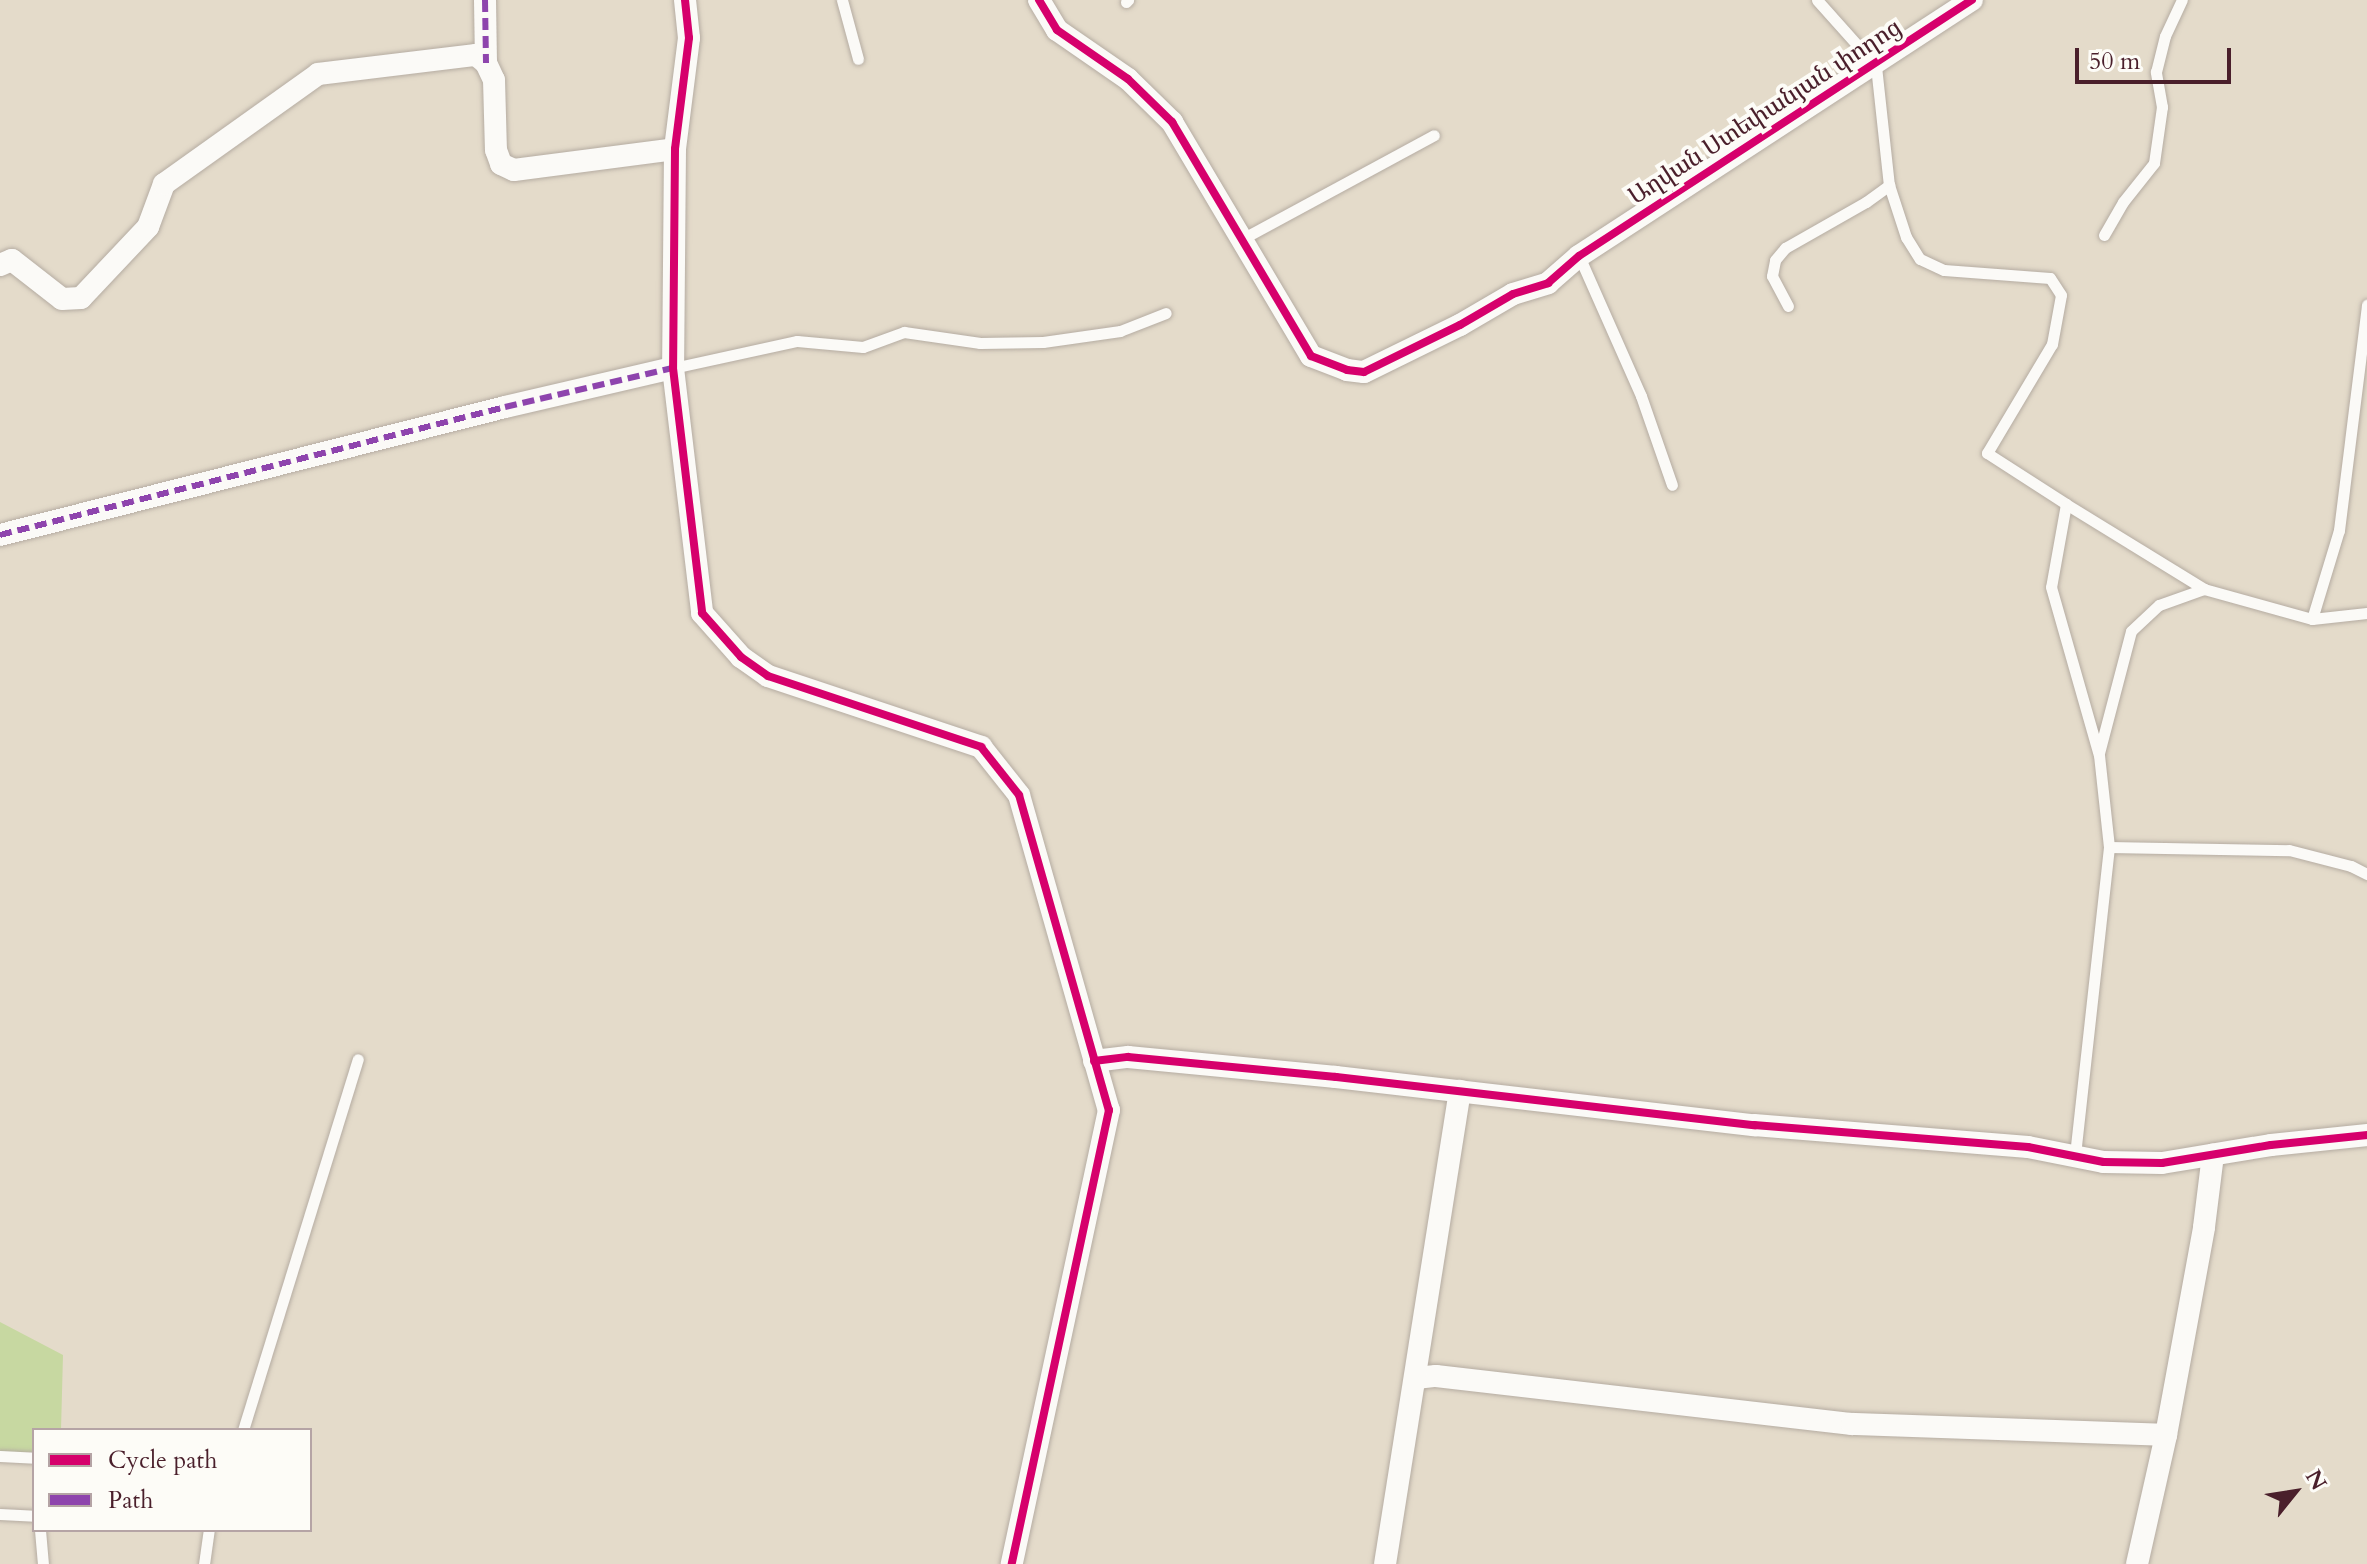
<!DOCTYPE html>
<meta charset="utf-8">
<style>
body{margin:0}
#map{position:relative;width:2367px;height:1564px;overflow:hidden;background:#e4dbca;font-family:Cardo,"Noto Serif Armenian",serif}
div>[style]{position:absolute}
.green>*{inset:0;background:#c7d8a1}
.roads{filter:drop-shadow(0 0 2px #b5aca2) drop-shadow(0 0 2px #b5aca2)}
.lane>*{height:11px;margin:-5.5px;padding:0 5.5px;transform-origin:5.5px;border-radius:5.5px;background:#fbfaf7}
.street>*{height:22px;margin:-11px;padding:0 11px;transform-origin:11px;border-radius:11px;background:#fbfaf7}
.quiet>*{height:6px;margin-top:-3px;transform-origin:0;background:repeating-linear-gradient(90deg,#8e44ad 0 12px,transparent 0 18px)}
.cycleway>*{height:8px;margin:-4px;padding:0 4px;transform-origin:4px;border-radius:4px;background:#d6006c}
span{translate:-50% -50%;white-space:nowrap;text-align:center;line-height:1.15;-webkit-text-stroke:8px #fdfcf7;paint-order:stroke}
.street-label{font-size:24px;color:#4a1f2b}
.legend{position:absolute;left:32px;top:1428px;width:280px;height:104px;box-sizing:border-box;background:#fdfcf7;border:2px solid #b5a4a5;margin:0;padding:10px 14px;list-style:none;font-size:24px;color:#4a1f2b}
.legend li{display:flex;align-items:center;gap:16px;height:40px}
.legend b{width:40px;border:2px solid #b5a4a5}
.north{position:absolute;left:2255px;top:1452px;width:80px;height:80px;-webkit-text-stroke:6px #fdfcf7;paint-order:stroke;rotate:60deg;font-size:22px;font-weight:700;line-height:32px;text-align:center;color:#4a1f2b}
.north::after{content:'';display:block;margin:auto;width:28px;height:36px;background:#4a1f2b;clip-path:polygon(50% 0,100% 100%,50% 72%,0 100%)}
.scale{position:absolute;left:2075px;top:48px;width:156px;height:36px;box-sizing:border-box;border:4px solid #4a1f2b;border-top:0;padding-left:10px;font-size:24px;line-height:28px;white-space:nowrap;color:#4a1f2b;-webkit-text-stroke:6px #fdfcf7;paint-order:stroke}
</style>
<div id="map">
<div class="green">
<i style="clip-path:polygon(0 1322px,63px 1355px,61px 1430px,34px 1430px,34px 1452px,0 1452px)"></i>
</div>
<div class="roads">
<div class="lane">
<i style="left:842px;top:0;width:61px;rotate:74.8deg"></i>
<i style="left:1817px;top:0;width:89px;rotate:48.2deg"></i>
<i style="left:1876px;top:66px;width:120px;rotate:83.8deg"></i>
<i style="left:1889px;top:185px;width:55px;rotate:71.9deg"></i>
<i style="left:1906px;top:237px;width:26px;rotate:58deg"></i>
<i style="left:1920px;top:259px;width:26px;rotate:25deg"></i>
<i style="left:1944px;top:270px;width:106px;rotate:4.3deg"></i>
<i style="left:2050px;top:278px;width:20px;rotate:57deg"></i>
<i style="left:2061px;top:295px;width:50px;rotate:100.4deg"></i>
<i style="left:2052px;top:344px;width:127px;rotate:120.8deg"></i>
<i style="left:1987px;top:453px;width:94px;rotate:32.8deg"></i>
<i style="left:2066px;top:504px;width:84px;rotate:100.2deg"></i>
<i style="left:2051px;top:587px;width:175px;rotate:74.1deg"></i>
<i style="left:2099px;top:755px;width:93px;rotate:83.8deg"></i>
<i style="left:2109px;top:847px;width:309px;rotate:96.3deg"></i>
<i style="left:1126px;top:2px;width:3px;rotate:-45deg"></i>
<i style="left:2104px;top:235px;width:38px;rotate:-60deg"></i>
<i style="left:2123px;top:202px;width:50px;rotate:-51.5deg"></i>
<i style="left:2154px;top:163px;width:57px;rotate:-81.9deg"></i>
<i style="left:2162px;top:107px;width:36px;rotate:-100deg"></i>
<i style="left:2156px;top:72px;width:37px;rotate:-76deg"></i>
<i style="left:2165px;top:36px;width:40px;rotate:-65deg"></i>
<i style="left:1242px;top:239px;width:218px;rotate:-28.4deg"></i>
<i style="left:1579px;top:256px;width:153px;rotate:66.1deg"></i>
<i style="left:1641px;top:396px;width:94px;rotate:70.8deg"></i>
<i style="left:1788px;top:306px;width:34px;rotate:-118deg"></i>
<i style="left:1772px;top:276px;width:16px;rotate:-79deg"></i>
<i style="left:1775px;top:260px;width:16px;rotate:-50deg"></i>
<i style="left:1785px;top:248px;width:93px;rotate:-29.6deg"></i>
<i style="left:1866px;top:202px;width:29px;rotate:-36deg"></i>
<i style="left:673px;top:368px;width:127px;rotate:-12.3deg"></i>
<i style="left:797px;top:341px;width:66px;rotate:5.2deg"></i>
<i style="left:863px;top:347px;width:44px;rotate:-20.1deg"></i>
<i style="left:904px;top:332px;width:77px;rotate:8.2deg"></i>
<i style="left:980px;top:343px;width:63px;rotate:-0.9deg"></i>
<i style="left:1043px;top:342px;width:78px;rotate:-8.1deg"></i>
<i style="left:1120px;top:331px;width:49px;rotate:-21.4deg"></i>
<i style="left:2066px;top:504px;width:162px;rotate:31.6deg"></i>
<i style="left:2204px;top:589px;width:112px;rotate:15.5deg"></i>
<i style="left:2312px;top:619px;width:55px;rotate:-6.2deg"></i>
<i style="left:2312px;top:619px;width:93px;rotate:-73.1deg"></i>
<i style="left:2339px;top:530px;width:227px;rotate:-82.9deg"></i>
<i style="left:2099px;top:753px;width:126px;rotate:-75.3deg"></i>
<i style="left:2131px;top:631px;width:38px;rotate:-43deg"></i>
<i style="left:2159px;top:605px;width:48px;rotate:-19.6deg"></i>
<i style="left:2109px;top:847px;width:180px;rotate:1deg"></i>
<i style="left:2289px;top:850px;width:64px;rotate:14.5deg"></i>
<i style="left:2351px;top:866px;width:18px;rotate:27deg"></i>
<i style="left:243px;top:1430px;width:388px;rotate:-72.8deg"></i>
<i style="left:0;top:1456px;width:34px;rotate:3deg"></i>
<i style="left:0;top:1514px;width:34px;rotate:3deg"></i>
<i style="left:40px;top:1530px;width:34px;rotate:85deg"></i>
<i style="left:204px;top:1564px;width:34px;rotate:-82deg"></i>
</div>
<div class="street">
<i style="left:485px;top:0;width:63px;rotate:89.1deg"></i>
<i style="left:685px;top:0;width:38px;rotate:84deg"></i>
<i style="left:689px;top:38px;width:112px;rotate:97.2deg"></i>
<i style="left:675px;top:149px;width:219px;rotate:90.5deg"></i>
<i style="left:673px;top:368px;width:247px;rotate:83.2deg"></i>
<i style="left:702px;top:613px;width:59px;rotate:48.4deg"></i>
<i style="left:741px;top:657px;width:33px;rotate:35deg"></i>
<i style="left:768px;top:676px;width:225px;rotate:18.4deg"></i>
<i style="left:981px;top:747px;width:61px;rotate:51.6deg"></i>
<i style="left:1019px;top:795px;width:328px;rotate:74.1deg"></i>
<i style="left:1109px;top:1110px;width:464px;rotate:102.1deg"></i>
<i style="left:1039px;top:0;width:35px;rotate:59deg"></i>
<i style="left:1057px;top:30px;width:86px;rotate:34.6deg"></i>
<i style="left:1128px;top:79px;width:62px;rotate:44.3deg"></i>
<i style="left:1172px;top:122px;width:272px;rotate:59.3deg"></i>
<i style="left:1311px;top:356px;width:39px;rotate:21deg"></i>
<i style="left:1347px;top:370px;width:17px;rotate:7deg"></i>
<i style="left:1364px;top:372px;width:107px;rotate:-26.1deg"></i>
<i style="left:1460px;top:325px;width:61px;rotate:-30.3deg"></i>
<i style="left:1513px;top:294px;width:37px;rotate:-17deg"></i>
<i style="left:1548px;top:283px;width:41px;rotate:-41.1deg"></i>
<i style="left:1579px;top:256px;width:469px;rotate:-33.1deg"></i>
<i style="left:0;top:265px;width:13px;rotate:-23deg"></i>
<i style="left:12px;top:260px;width:63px;rotate:38deg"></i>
<i style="left:62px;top:299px;width:19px;rotate:-3deg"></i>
<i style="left:81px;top:298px;width:98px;rotate:-46.7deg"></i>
<i style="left:148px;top:227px;width:46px;rotate:-69.6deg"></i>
<i style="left:164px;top:184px;width:189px;rotate:-35.5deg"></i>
<i style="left:318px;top:74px;width:159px;rotate:-6.9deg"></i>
<i style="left:476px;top:55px;width:13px;rotate:39deg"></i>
<i style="left:486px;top:63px;width:19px;rotate:65deg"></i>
<i style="left:494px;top:80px;width:70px;rotate:88.4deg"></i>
<i style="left:496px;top:150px;width:15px;rotate:70deg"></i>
<i style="left:501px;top:164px;width:14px;rotate:25deg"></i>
<i style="left:514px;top:170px;width:162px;rotate:-7.4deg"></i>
<i style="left:0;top:535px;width:521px;rotate:-14.22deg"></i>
<i style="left:505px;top:407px;width:172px;rotate:-13.1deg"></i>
<i style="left:1094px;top:1061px;width:34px;rotate:-7deg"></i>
<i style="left:1128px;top:1057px;width:209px;rotate:5.5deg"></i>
<i style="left:1336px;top:1077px;width:421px;rotate:6.6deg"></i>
<i style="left:1754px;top:1125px;width:275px;rotate:4.6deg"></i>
<i style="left:2028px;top:1147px;width:77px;rotate:11.2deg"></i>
<i style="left:2104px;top:1162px;width:58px;rotate:1deg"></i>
<i style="left:2162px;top:1163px;width:110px;rotate:-9.4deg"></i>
<i style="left:2271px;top:1145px;width:97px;rotate:-5.9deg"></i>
<i style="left:1416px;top:1378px;width:20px;rotate:-6deg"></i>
<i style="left:1436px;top:1376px;width:419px;rotate:6.6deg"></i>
<i style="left:1852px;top:1424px;width:314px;rotate:2deg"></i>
<i style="left:1385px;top:1564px;width:479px;rotate:-81deg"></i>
<i style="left:2137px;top:1564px;width:132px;rotate:-77.3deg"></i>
<i style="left:2166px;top:1435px;width:211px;rotate:-79.6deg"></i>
<i style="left:2204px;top:1227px;width:73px;rotate:-82.9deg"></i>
</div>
</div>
<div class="quiet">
<i style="left:485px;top:0;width:63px;rotate:89.1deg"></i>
<i style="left:0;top:535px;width:521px;rotate:-14.22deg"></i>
<i style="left:505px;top:407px;width:172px;rotate:-13.1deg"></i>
</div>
<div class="cycleway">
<i style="left:685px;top:0;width:38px;rotate:84deg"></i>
<i style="left:689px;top:38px;width:112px;rotate:97.2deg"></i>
<i style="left:675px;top:149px;width:219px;rotate:90.5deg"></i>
<i style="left:673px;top:368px;width:247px;rotate:83.2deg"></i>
<i style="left:702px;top:613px;width:59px;rotate:48.4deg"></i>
<i style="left:741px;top:657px;width:33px;rotate:35deg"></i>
<i style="left:768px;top:676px;width:225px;rotate:18.4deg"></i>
<i style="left:981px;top:747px;width:61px;rotate:51.6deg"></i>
<i style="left:1019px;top:795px;width:328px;rotate:74.1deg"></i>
<i style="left:1109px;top:1110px;width:464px;rotate:102.1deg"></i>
<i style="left:1039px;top:0;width:35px;rotate:59deg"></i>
<i style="left:1057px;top:30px;width:86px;rotate:34.6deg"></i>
<i style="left:1128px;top:79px;width:62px;rotate:44.3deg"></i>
<i style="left:1172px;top:122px;width:272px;rotate:59.3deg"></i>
<i style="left:1311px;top:356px;width:39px;rotate:21deg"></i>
<i style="left:1347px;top:370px;width:17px;rotate:7deg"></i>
<i style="left:1364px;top:372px;width:107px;rotate:-26.1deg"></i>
<i style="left:1460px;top:325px;width:61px;rotate:-30.3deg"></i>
<i style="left:1513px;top:294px;width:37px;rotate:-17deg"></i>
<i style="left:1548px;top:283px;width:41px;rotate:-41.1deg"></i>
<i style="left:1579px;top:256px;width:469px;rotate:-33.1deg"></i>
<i style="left:1094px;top:1061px;width:34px;rotate:-7deg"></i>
<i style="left:1128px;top:1057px;width:209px;rotate:5.5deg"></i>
<i style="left:1336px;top:1077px;width:421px;rotate:6.6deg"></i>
<i style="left:1754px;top:1125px;width:275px;rotate:4.6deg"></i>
<i style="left:2028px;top:1147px;width:77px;rotate:11.2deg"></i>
<i style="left:2104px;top:1162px;width:58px;rotate:1deg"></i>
<i style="left:2162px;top:1163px;width:110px;rotate:-9.4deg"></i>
<i style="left:2271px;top:1145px;width:97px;rotate:-5.9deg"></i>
</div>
<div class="street-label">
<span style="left:1765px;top:112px;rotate:-33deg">Աղվան Ստեփանյան փողոց</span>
</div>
<ul class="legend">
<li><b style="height:10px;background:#d6006c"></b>Cycle path</li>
<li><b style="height:10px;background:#8e44ad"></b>Path</li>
</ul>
<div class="north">N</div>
<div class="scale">50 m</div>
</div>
